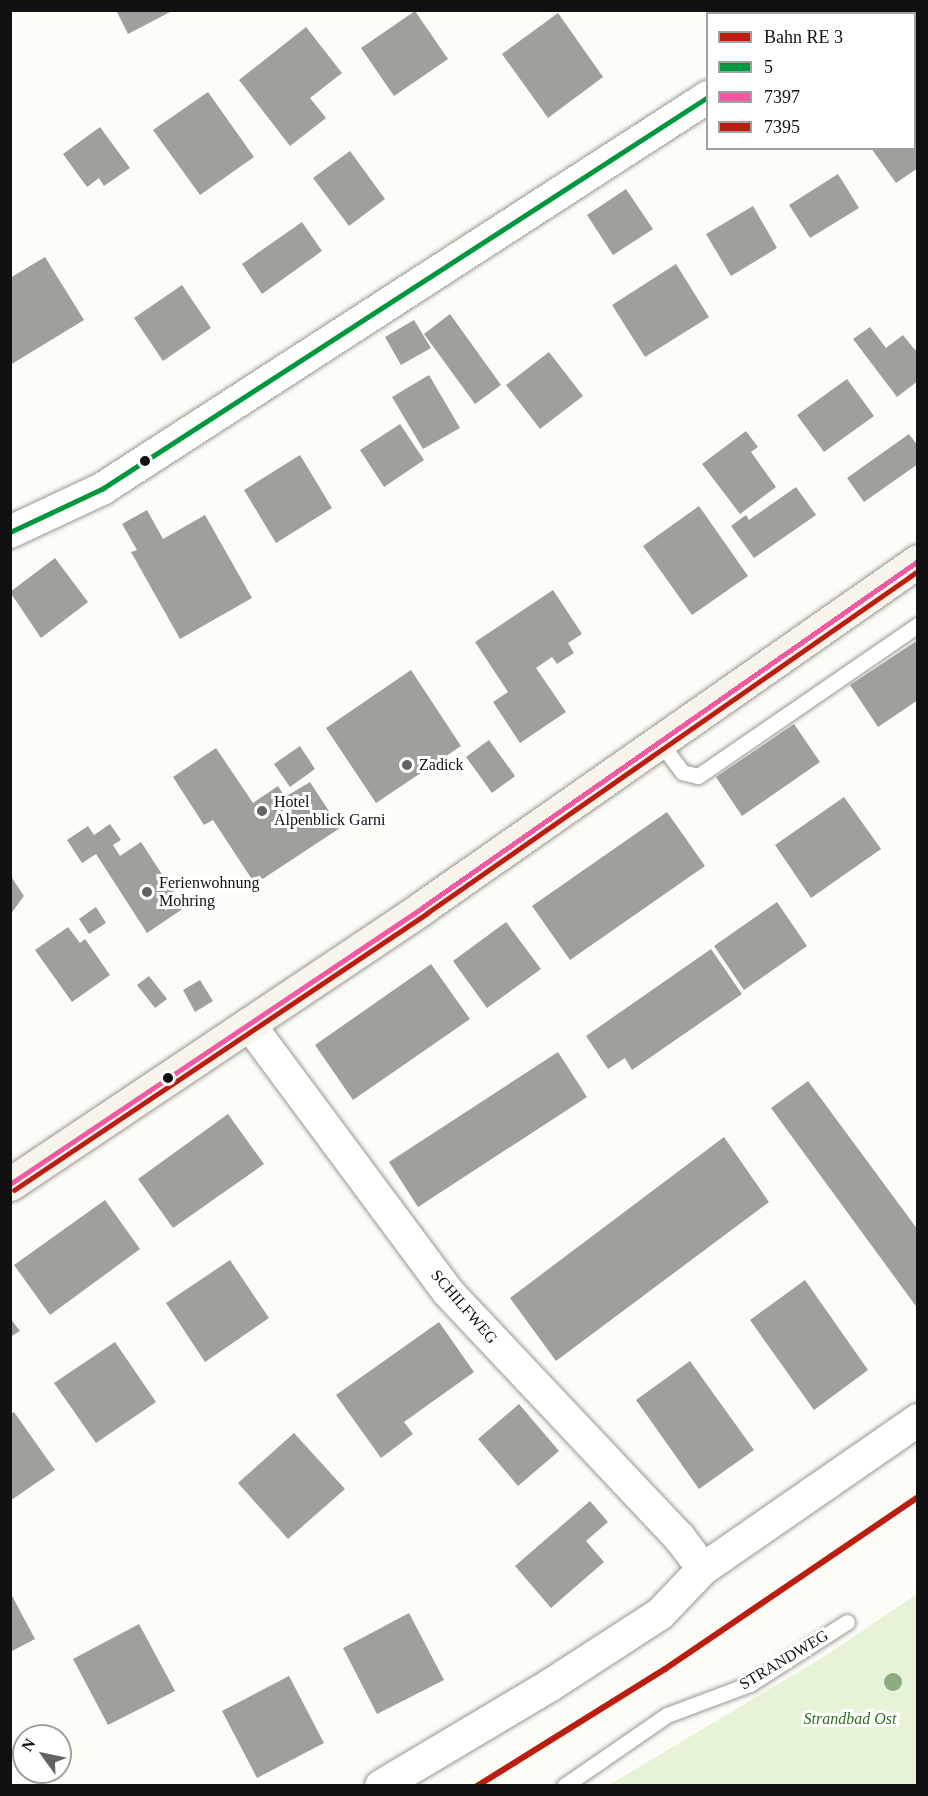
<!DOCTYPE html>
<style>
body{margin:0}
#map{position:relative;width:928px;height:1796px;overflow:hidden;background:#fdfcf7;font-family:Georgia,serif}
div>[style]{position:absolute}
.green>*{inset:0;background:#e7f3d7}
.building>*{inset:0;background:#a19f9c}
.roads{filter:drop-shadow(0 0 2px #979795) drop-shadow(0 0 2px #979795)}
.lane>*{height:15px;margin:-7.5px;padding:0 7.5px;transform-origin:7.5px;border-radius:7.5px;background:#fffffe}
.street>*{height:32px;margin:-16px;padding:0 16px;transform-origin:16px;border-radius:16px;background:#fffffe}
.secondary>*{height:33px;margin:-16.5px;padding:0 16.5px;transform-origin:16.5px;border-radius:16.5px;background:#f6f4eb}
.bus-1>*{height:4.5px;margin:-2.25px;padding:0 2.25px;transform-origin:2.25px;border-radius:2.25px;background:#00973e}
.bus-2>*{height:4.5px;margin:-2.25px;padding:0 2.25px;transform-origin:2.25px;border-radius:2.25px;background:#ef5aa1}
.bus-3>*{height:4.5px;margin:-2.25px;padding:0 2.25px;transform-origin:2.25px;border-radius:2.25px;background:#bb1e10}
.rail-1>*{height:6px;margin:-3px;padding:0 3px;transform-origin:3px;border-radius:3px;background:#bb1e10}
.trees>*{width:18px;height:18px;margin:-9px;border-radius:50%;background:#8cac80}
.dots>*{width:16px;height:16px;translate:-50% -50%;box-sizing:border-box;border:3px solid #fff;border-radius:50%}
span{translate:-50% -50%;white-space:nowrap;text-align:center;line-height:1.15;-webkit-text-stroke:6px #fff;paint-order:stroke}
.poi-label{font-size:16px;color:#111}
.left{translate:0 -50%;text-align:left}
.street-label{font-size:16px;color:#111}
.park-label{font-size:16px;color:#2f6b1f;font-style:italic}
.frame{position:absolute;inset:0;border:12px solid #111;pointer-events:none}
.legend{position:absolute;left:706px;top:12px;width:210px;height:138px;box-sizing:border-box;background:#fff;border:2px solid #a0a0a0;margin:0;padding:8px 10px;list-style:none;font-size:18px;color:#111}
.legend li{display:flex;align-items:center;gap:12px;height:30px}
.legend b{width:30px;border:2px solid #a0a0a0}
.north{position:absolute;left:12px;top:1724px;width:60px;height:60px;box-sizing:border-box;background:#fff;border:2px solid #a0a0a0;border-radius:50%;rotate:303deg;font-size:16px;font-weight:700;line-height:24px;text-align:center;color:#111}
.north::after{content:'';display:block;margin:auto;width:21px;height:27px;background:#646362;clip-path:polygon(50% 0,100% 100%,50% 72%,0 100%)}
</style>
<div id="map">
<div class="green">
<i style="clip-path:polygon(917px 1594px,917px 1785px,609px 1785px,828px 1654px)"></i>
</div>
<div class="building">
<i style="clip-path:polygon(116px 10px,174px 10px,128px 34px)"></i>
<i style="clip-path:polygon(895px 10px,918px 10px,918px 59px,915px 14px,891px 14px)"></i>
<i style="clip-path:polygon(415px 11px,448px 59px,394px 96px,361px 48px)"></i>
<i style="clip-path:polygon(558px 13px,603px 77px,548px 118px,502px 54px)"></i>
<i style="clip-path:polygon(306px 27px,342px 73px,310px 98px,326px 118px,290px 146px,239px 80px)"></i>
<i style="clip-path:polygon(208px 92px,254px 157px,200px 195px,153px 130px)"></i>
<i style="clip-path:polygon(100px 127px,130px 168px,104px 186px,99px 178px,87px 187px,63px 154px)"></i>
<i style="clip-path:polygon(915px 128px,918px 168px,896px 183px,871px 148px,915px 148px)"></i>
<i style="clip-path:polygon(350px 151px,385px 199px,349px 226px,313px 178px)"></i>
<i style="clip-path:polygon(838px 174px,859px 208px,810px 238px,789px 205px)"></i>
<i style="clip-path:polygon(626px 189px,653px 229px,613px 255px,587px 215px)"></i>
<i style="clip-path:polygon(753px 206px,777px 248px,731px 276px,706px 234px)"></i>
<i style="clip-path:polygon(302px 222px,322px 251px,262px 294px,242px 264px)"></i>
<i style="clip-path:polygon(45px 257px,84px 320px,10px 365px,10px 278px)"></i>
<i style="clip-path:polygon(676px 264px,709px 317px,645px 357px,612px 305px)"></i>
<i style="clip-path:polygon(182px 285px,211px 328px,163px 361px,134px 318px)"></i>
<i style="clip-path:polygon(450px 314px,501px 385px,475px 404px,424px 334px)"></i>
<i style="clip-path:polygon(414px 320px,431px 348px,401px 365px,385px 337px)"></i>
<i style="clip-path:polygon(870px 327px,886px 348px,903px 335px,915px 350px,918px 348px,918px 381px,897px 397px,853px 339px)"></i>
<i style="clip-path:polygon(549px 352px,583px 396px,540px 429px,506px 385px)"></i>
<i style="clip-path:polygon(429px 375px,460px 428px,423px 449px,392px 397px)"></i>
<i style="clip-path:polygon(847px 379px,874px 416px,824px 452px,797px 415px)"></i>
<i style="clip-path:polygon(400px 424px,424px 460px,384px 487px,360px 450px)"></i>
<i style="clip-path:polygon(746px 431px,758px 447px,751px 452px,776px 487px,740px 514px,702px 464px)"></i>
<i style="clip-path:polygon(909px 434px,918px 446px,918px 464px,864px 502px,847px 478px)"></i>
<i style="clip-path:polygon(300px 455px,332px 508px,276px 543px,244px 490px)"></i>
<i style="clip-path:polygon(796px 487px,816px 515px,754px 558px,731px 526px,746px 515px,749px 520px)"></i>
<i style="clip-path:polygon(699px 506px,748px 576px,692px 615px,643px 546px)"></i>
<i style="clip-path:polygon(147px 510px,163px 539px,205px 515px,252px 598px,180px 639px,131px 552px,137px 550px,122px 524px)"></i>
<i style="clip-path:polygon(55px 558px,88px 602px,41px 638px,10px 592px)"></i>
<i style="clip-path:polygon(553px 590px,582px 634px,568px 643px,574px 653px,557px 664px,552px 657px,536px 668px,566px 712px,520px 743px,493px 702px,508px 692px,475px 642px)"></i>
<i style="clip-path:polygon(918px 640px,918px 700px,878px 727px,850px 685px)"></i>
<i style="clip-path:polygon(411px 670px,461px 746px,376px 803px,326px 728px)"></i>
<i style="clip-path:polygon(794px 724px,820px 762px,742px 816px,716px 777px)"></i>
<i style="clip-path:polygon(489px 740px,515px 776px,492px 793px,466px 757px)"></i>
<i style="clip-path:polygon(300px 746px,315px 769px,290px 787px,274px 764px)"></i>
<i style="clip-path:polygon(216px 748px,253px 803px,278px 786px,285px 797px,310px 782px,340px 828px,255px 884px,213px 820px,204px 825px,173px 777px)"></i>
<i style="clip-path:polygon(844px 797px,881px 849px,811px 898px,775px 845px)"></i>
<i style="clip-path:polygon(667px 812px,705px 866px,570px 960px,532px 906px)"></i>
<i style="clip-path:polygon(110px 824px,121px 840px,113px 845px,120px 856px,141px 842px,184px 908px,147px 933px,96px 854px,82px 863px,67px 840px,88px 826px,94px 835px)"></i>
<i style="clip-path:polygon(10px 875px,24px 896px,10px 915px)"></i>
<i style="clip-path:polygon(777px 902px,807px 946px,744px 990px,714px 946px)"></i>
<i style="clip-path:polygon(96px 907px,106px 923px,89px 934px,79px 919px)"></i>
<i style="clip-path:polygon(506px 922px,541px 969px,487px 1008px,453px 961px)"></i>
<i style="clip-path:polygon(68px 927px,80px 943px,85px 939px,110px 975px,72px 1002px,35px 950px)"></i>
<i style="clip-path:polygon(711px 949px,742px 994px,632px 1070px,625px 1058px,608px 1069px,586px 1036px)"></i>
<i style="clip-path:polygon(431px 964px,470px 1019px,353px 1100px,315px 1045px)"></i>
<i style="clip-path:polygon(149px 976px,167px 999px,155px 1008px,137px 985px)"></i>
<i style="clip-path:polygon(200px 980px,213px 1001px,195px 1012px,183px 990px)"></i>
<i style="clip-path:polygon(558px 1052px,587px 1097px,418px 1207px,389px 1162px)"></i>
<i style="clip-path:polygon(808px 1081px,918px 1230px,918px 1309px,771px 1108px)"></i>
<i style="clip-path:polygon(228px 1114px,264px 1164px,173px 1228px,138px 1179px)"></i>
<i style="clip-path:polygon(724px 1137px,769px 1202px,556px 1361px,510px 1298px)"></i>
<i style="clip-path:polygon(105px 1200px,140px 1249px,50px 1315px,14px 1265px)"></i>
<i style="clip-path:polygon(230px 1260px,269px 1318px,205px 1362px,166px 1303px)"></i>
<i style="clip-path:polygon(805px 1280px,868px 1370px,814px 1410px,750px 1320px)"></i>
<i style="clip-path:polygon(10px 1318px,20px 1331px,10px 1337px)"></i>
<i style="clip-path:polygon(439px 1322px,474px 1372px,404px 1422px,413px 1434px,381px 1458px,336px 1395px)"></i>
<i style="clip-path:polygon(115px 1342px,156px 1402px,96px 1443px,54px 1383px)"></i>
<i style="clip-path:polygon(690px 1361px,754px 1450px,699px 1489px,636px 1400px)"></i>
<i style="clip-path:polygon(519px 1404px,559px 1451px,518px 1486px,478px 1439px)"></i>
<i style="clip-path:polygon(14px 1412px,55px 1470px,10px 1501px,10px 1415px)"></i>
<i style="clip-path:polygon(294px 1433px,345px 1489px,288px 1539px,238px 1483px)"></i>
<i style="clip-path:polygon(590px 1501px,608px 1522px,586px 1541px,604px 1562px,551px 1608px,515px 1566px)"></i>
<i style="clip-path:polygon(10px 1592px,35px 1639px,10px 1652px)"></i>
<i style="clip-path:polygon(409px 1613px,444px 1680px,377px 1714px,343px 1648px)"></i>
<i style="clip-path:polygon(139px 1624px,175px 1691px,108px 1725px,73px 1659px)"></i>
<i style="clip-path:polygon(289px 1676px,324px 1743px,257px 1778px,222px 1711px)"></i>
</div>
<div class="roads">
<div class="lane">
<i style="left:659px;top:741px;width:39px;rotate:53deg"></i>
<i style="left:682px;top:772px;width:16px;rotate:14deg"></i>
<i style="left:698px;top:776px;width:267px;rotate:-34.5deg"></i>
<i style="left:564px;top:1786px;width:125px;rotate:-34.6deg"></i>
<i style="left:667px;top:1715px;width:89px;rotate:-20.5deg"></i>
<i style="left:750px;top:1684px;width:115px;rotate:-32.6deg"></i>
</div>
<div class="street">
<i style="left:841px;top:14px;width:6px;rotate:-45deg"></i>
<i style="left:10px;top:532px;width:102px;rotate:-25.1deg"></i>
<i style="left:102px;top:489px;width:722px;rotate:-32.9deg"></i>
<i style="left:249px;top:1024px;width:334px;rotate:53.4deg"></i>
<i style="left:448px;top:1292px;width:337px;rotate:46.7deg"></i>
<i style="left:679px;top:1537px;width:40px;rotate:53deg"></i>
<i style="left:381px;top:1786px;width:196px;rotate:-30.8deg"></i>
<i style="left:549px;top:1686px;width:132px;rotate:-33deg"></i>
<i style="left:660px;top:1614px;width:62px;rotate:-46.3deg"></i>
<i style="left:703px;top:1569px;width:262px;rotate:-34.7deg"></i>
</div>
<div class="secondary">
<i style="left:10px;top:1184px;width:497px;rotate:-33.8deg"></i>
<i style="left:423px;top:907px;width:604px;rotate:-34.95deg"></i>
</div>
</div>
<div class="bus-1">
<i style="left:10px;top:532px;width:102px;rotate:-25.1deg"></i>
<i style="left:102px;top:489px;width:722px;rotate:-32.9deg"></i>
</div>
<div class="bus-2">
<i style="left:10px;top:1184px;width:497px;rotate:-33.8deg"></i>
<i style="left:423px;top:907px;width:604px;rotate:-34.95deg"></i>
</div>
<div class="bus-3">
<i style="left:14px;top:1190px;width:497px;rotate:-33.8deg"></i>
<i style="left:427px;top:913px;width:598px;rotate:-34.86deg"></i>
</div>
<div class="rail-1">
<i style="left:477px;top:1786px;width:221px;rotate:-31.9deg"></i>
<i style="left:665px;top:1669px;width:306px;rotate:-34.2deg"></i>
</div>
<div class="trees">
<i style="left:893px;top:1682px"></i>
</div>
<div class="dots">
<i style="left:145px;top:461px;background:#111"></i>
<i style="left:407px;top:765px;background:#646362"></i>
<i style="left:262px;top:811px;background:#646362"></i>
<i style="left:147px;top:892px;background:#646362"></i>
<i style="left:168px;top:1078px;background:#111"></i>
</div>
<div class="poi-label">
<span class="left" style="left:419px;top:765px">Zadick</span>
<span class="left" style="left:274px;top:811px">Hotel<br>Alpenblick Garni</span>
<span class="left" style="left:159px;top:892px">Ferienwohnung<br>Mohring</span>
</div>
<div class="street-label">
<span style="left:464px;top:1307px;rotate:49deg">SCHILFWEG</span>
<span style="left:784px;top:1660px;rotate:-31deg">STRANDWEG</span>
</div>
<div class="park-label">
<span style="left:850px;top:1719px">Strandbad Ost</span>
</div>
<div class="frame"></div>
<ul class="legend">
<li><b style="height:8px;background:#bb1e10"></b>Bahn RE 3</li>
<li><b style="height:8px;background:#00973e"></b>5</li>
<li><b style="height:8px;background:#ef5aa1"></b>7397</li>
<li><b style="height:8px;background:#bb1e10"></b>7395</li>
</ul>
<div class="north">N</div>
</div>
